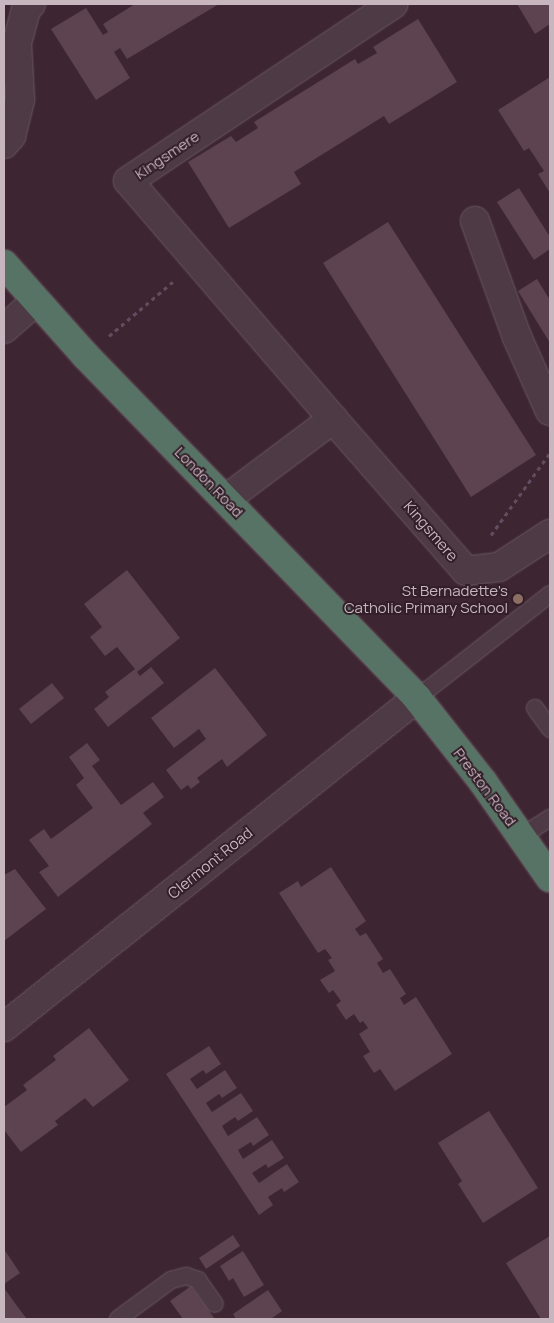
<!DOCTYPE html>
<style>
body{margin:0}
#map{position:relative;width:554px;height:1323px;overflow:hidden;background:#3d2632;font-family:Manrope,sans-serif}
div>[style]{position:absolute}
.building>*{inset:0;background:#5d4250}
.path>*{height:3px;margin-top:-1.5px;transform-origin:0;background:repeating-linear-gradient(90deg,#614d60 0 4px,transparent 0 8px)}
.roads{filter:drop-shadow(0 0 1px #6b5862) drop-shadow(0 0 1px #6b5862)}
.lane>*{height:16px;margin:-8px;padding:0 8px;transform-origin:8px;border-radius:8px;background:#4d3a44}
.street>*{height:28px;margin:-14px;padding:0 14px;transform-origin:14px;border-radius:14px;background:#4d3a44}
.highway>*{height:28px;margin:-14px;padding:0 14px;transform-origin:14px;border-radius:14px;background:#577365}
.dots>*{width:14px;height:14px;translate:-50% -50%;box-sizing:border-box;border:2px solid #331f29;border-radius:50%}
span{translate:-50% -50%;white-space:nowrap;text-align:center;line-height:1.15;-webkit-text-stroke:4px #331f29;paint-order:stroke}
.street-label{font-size:15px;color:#c8b6bf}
.poi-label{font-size:15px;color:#c8b6bf}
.right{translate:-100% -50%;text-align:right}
.frame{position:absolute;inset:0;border:5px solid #c8b6bf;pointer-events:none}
</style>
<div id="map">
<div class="building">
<i style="clip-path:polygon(135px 4px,219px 4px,127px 59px,120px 48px,114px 52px,130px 78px,96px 100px,51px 29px,86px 8px,103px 35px,108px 32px,103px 24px)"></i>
<i style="clip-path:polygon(517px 4px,549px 4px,550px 24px,535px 34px)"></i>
<i style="clip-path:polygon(418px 19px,457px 82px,389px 124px,384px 116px,294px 172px,301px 184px,229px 228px,188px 162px,231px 136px,236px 142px,258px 128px,254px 122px,355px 59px,358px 64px,377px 53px,373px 47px)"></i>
<i style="clip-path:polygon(550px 77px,550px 193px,538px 174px,544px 171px,529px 148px,524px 151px,498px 110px)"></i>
<i style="clip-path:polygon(519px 188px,550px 237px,550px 249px,534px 260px,497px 202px)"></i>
<i style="clip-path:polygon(388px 222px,536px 455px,471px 497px,323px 263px)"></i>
<i style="clip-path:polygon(537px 279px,550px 300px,550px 343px,518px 291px)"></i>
<i style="clip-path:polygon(127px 570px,180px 638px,137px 672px,140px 676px,151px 667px,164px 683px,108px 727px,94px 709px,109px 697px,105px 692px,135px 669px,117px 647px,105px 656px,90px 637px,102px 627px,84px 604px)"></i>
<i style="clip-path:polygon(215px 668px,267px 735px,227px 767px,222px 759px,197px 778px,200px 782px,191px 789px,188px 785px,181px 790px,166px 770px,206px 739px,199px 729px,174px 748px,151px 718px)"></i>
<i style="clip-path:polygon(52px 683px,64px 698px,31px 724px,19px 709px)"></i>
<i style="clip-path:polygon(87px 743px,100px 760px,92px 766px,121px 805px,153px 782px,164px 797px,143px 813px,152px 824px,58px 897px,39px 872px,49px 866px,29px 840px,44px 829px,51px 839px,93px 808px,76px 785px,84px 778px,69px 757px)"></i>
<i style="clip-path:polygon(331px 867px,366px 921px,355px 929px,360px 936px,366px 933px,383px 959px,377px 963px,383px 973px,390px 969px,406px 994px,400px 998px,404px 1005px,416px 997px,452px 1054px,395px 1091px,380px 1069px,374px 1073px,363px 1056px,370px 1052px,359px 1034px,368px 1028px,363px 1021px,360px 1023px,354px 1014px,346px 1020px,336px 1005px,341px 1001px,333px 990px,329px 993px,320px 980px,335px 971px,328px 960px,332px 958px,325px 949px,318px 953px,279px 893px,298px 881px,301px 887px)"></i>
<i style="clip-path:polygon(15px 869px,46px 909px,4px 941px,4px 875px)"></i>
<i style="clip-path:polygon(89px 1028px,129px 1080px,93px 1107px,85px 1098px,55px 1121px,58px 1125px,21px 1152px,4px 1130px,4px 1107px,27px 1090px,23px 1085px,56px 1060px,53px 1056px)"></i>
<i style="clip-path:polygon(209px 1046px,221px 1064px,206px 1074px,203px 1070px,190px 1079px,197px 1089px,225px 1070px,237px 1088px,222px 1098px,219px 1094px,206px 1103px,212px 1112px,241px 1093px,253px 1111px,238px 1121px,235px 1117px,222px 1126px,228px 1136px,257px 1117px,269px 1135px,253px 1146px,251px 1142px,238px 1150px,243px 1159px,272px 1140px,284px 1158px,268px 1168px,266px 1164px,252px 1173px,259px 1183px,287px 1164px,299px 1182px,284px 1192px,282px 1188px,268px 1197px,273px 1205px,259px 1215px,166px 1074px)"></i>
<i style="clip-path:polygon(489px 1111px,538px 1188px,483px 1223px,458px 1184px,462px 1181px,438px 1143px)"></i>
<i style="clip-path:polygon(233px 1235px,240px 1246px,206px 1269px,199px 1258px)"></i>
<i style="clip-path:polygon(550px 1236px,550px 1319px,541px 1319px,506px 1263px)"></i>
<i style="clip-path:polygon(4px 1249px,20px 1273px,4px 1284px)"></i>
<i style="clip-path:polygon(243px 1251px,264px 1285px,244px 1297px,233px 1278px,229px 1281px,220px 1266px)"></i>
<i style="clip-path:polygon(191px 1286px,215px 1319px,183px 1319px,170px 1301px)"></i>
<i style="clip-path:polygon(4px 1288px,20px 1310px,27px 1319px,4px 1319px)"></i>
<i style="clip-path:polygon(268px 1290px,282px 1311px,271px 1319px,236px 1319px,233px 1314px)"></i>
</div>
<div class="path">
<i style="left:109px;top:336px;width:87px;rotate:-40.3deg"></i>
<i style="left:491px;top:535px;width:101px;rotate:-54.3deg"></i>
</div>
<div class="roads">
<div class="lane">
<i style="left:417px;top:698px;width:169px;rotate:-38deg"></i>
<i style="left:535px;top:708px;width:26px;rotate:54deg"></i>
<i style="left:522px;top:836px;width:33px;rotate:-33deg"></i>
<i style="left:118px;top:1319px;width:66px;rotate:-36.3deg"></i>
<i style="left:171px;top:1280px;width:16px;rotate:-15deg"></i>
<i style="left:186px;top:1276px;width:13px;rotate:18deg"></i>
<i style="left:198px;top:1280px;width:29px;rotate:55deg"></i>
</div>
<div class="street">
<i style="left:4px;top:144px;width:11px;rotate:-49deg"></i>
<i style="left:11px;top:136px;width:38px;rotate:-76deg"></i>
<i style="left:20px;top:99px;width:56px;rotate:-93.1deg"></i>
<i style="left:17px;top:43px;width:35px;rotate:-75deg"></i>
<i style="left:26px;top:9px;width:7px;rotate:-45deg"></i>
<i style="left:475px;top:221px;width:123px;rotate:70.1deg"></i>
<i style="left:517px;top:337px;width:81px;rotate:66deg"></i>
<i style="left:4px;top:329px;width:41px;rotate:-41.1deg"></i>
<i style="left:333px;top:419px;width:314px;rotate:-130.7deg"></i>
<i style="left:128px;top:181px;width:319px;rotate:-33.7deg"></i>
<i style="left:226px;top:499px;width:134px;rotate:-36.8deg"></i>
<i style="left:333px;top:419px;width:202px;rotate:48.8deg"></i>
<i style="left:466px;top:571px;width:33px;rotate:-7deg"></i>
<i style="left:499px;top:567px;width:61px;rotate:-32.9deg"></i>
<i style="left:4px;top:1027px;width:528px;rotate:-38.54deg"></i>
</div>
<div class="highway">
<i style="left:4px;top:264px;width:123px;rotate:48.3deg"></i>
<i style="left:86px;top:356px;width:476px;rotate:45.9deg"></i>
<i style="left:417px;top:698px;width:107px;rotate:51.8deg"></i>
<i style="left:483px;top:782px;width:117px;rotate:55.1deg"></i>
</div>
</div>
<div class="dots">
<i style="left:518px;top:599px;background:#8d6e63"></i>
</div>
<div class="street-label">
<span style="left:167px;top:155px;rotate:-34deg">Kingsmere</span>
<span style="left:209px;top:482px;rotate:46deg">London Road</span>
<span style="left:431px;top:531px;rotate:49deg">Kingsmere</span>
<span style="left:485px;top:787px;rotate:53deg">Preston Road</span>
<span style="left:210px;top:863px;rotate:-39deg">Clermont Road</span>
</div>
<div class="poi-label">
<span class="right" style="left:508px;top:599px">St Bernadette's<br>Catholic Primary School</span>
</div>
<div class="frame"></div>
</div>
